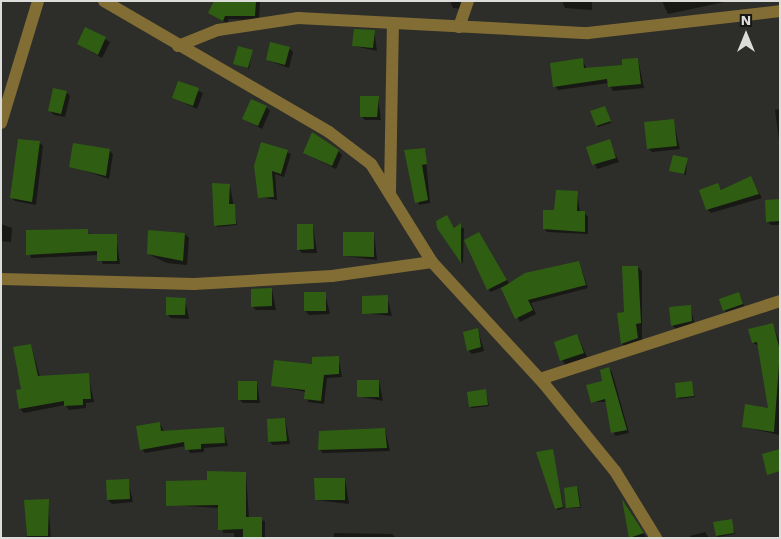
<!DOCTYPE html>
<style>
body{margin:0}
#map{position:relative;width:781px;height:539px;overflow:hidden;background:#2d2e29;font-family:"Work Sans",sans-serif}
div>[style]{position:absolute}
.shadow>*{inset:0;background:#0007}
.building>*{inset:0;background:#2f5e13}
.minor>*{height:12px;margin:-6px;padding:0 6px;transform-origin:6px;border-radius:6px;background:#826d35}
span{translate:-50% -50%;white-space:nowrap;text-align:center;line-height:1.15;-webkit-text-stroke:5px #161614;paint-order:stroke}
.frame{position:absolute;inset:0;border:2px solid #dcddda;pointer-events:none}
.north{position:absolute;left:721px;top:10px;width:50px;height:50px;-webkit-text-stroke:4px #161614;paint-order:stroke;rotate:0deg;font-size:14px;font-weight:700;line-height:20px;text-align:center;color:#dcddda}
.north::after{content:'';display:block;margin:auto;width:18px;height:22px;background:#dcddda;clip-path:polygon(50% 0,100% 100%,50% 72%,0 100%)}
</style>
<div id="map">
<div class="shadow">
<i style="clip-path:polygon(216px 1px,260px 1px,259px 20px,229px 19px,227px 23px,210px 13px)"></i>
<i style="clip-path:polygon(450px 1px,468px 1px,462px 9px,453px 8px)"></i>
<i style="clip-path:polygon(562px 1px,592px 1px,592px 10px,565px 8px)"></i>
<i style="clip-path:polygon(662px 1px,729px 1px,668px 14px)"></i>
<i style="clip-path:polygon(86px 29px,110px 42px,102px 58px,78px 44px)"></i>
<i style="clip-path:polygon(374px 31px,377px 51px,354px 46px)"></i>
<i style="clip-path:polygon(289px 48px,293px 52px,289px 68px,267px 60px)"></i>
<i style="clip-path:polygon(252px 51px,249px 69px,235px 63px)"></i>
<i style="clip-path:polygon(638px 59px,644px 88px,613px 91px,609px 83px,558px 90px,555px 86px,582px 60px,587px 69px,624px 66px)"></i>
<i style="clip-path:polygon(179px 83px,203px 93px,197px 109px,174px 98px)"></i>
<i style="clip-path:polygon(66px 92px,70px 96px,65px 117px,54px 115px,50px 111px)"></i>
<i style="clip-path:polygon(378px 98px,381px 120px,365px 120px,361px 116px)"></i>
<i style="clip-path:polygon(266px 107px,270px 111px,262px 129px,243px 119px)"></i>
<i style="clip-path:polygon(605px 108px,611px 123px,598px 127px,597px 126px)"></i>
<i style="clip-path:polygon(780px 109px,780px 148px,775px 110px)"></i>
<i style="clip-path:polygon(673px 120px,680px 149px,652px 152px,648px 148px)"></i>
<i style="clip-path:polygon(609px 141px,619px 162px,597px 169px,588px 148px)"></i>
<i style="clip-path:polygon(39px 142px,43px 146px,36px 205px,15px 201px,11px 197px)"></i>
<i style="clip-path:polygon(262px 143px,291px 154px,284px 177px,275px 174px,277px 200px,259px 197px)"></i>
<i style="clip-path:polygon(425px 149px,430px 203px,419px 205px,406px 151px)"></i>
<i style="clip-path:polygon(109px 150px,113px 154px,109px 179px,71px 166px)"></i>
<i style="clip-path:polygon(338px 151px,342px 155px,336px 169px,304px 153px)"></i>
<i style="clip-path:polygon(687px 159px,686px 175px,671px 170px)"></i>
<i style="clip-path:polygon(751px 178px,762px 198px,711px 213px,707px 209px,718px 185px,722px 190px)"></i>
<i style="clip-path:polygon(230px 185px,237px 225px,217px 227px,216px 225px)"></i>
<i style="clip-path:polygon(577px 192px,580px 212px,588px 216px,588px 234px,547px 232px,544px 228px,555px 211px)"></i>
<i style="clip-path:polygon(780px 201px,780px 225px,771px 225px,768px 222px)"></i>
<i style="clip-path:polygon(447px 217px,455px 229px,464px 228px,463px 264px,438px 221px)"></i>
<i style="clip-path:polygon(1px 224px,12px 228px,11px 242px,1px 241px)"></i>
<i style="clip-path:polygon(313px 225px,317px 253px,302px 253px,298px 249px)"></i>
<i style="clip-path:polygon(28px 231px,116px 235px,120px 264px,103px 264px,99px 255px,31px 258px)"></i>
<i style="clip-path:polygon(374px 233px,377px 260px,344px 256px)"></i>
<i style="clip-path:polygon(479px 233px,510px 285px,579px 262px,588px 288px,531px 303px,536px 314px,520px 322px,502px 287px,491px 292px,488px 289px)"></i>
<i style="clip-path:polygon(185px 234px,189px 238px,187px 265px,167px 263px,148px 254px)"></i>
<i style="clip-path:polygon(638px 267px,642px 271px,642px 342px,626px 347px,622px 344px,625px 314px)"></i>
<i style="clip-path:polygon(272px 289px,276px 310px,256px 310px,252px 306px)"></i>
<i style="clip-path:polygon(325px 293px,330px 314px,309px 315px,305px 311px)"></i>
<i style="clip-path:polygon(739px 293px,744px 306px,726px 312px,724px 310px)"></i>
<i style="clip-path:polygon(387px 296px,392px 316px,363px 313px)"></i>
<i style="clip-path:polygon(185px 299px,189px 319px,171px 318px,167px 314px)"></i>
<i style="clip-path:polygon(690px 306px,695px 325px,676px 329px,672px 325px)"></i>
<i style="clip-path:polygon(772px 324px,780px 343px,780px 435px,744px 427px,769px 409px,759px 346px,753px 343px)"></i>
<i style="clip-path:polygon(478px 330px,484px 351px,472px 354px,468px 350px)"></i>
<i style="clip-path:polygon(577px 335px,587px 357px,565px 365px,555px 343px)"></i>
<i style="clip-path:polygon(31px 345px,40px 377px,88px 374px,94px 402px,86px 403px,86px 408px,69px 410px,65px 405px,24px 413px,20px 409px)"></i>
<i style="clip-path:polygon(338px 357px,342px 377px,327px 378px,324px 404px,308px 402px,306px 392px,272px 385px)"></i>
<i style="clip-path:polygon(609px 369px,612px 372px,629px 433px,615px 436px,607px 402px,592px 402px)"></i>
<i style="clip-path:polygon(379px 381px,383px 401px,358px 396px)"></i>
<i style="clip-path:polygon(257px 382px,260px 403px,243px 403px,239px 399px)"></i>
<i style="clip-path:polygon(691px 382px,695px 397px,679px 399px,677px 397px)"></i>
<i style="clip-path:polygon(486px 391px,489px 406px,472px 408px,470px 407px)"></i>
<i style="clip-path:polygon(285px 419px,290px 444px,273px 445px,269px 441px)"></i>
<i style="clip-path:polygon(160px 423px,164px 432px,223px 428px,228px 446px,204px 448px,204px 452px,190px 453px,186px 446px,145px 453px,142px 449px)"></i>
<i style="clip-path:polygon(385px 429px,390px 451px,323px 453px,319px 449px)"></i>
<i style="clip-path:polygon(552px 451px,564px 508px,558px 510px,556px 508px)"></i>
<i style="clip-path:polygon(246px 473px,249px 518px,265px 521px,265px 538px,234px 538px,234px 533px,223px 533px,219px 508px,168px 505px,208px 482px)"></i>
<i style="clip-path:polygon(345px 479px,349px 504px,316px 500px)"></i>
<i style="clip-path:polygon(128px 480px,133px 502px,112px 504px,108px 500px)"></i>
<i style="clip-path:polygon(565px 489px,578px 489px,581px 508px,568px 508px)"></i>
<i style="clip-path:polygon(48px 501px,51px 538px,27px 538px,25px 502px)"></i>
<i style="clip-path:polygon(624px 502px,625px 503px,646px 537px,630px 537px)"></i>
<i style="clip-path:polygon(731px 520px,735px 534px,718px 537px,717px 536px)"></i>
<i style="clip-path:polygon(705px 532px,709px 538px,690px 538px,690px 536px)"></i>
<i style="clip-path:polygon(334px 533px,392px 534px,396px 538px,334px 538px)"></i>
<i style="clip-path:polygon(168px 537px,199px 537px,199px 538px,168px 538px)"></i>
</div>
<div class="building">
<i style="clip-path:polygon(214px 1px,256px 1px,255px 16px,225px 16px,223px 21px,208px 13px)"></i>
<i style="clip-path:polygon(85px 27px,106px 37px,98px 55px,77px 44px)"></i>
<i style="clip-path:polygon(354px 29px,375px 30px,373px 48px,352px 46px)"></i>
<i style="clip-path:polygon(270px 42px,290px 47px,285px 65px,266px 60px)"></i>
<i style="clip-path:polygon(238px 46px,253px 50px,248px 68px,233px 64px)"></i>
<i style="clip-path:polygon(583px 58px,584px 68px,622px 65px,622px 59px,638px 58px,641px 84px,608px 87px,607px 79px,553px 87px,550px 63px)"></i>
<i style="clip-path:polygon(178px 81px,199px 88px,193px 106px,172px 98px)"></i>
<i style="clip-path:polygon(53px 88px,67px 91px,61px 114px,48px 111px)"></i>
<i style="clip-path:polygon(360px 96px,379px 96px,377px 117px,360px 117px)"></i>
<i style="clip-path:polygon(251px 99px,267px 106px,258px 126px,242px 119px)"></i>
<i style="clip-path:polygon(605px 106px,611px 121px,596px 126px,590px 111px)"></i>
<i style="clip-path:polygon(674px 119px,677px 146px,647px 149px,644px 122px)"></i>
<i style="clip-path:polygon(312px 132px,339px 150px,332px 166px,303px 153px)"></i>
<i style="clip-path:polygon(18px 139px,40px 141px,32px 202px,10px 198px)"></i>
<i style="clip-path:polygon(610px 139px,616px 158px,592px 165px,586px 147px)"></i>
<i style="clip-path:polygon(261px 142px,288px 150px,281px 174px,272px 171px,274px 197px,258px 198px,254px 166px)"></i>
<i style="clip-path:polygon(73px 143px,110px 149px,106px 176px,69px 167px)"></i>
<i style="clip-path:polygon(425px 148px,427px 164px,422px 165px,428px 200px,415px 203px,404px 150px)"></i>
<i style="clip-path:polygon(673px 155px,688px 158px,684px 174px,669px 171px)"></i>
<i style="clip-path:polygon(751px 176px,759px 194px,706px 210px,699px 190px,718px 183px,721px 190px)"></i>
<i style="clip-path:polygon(212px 183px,230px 184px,229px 204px,235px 204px,236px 224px,214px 226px)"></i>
<i style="clip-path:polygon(556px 190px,578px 191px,577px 211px,585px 211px,585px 232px,543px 229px,543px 210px,554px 210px)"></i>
<i style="clip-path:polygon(780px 199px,780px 221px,766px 222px,765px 200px)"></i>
<i style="clip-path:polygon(447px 215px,454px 228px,461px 223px,461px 263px,437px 228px,436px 221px)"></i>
<i style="clip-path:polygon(297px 224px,313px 224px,314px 249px,297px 250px)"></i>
<i style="clip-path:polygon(88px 229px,88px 234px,117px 234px,117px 261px,97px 261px,97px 251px,26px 255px,26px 230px)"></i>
<i style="clip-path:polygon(148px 230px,185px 233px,183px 261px,147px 254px)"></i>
<i style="clip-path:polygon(343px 232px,374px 232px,374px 257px,343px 256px)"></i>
<i style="clip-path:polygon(479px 232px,507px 280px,487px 290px,464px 240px)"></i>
<i style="clip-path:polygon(579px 261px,586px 285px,528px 300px,533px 310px,515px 319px,501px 288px,525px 273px)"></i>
<i style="clip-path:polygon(622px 266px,638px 266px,641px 323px,636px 324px,638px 338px,621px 344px,617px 313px,624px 312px)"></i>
<i style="clip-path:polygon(272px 288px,272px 306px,251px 307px,251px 289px)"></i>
<i style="clip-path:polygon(304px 292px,326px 292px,326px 311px,304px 311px)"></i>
<i style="clip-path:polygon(739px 292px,743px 304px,723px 311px,719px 299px)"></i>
<i style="clip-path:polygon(388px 295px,388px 313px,362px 314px,362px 296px)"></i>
<i style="clip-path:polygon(166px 297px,186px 298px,185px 315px,166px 315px)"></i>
<i style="clip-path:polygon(691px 305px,692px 321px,671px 326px,669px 307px)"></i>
<i style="clip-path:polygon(773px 323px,780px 351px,774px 432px,742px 427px,745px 404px,768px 408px,757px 342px,752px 343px,748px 329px)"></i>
<i style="clip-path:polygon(478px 328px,481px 347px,467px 351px,463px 332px)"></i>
<i style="clip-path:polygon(577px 334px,584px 353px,560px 361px,554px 342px)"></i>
<i style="clip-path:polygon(31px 344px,38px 376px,89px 373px,91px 399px,83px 399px,83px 405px,64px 406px,64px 401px,19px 409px,16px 390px,21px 389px,13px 347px)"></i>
<i style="clip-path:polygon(339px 356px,339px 374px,324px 375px,321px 401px,304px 399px,305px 390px,271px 386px,274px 360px,312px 364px,312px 357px)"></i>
<i style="clip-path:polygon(609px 367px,627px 430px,611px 433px,605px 399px,591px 403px,586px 385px,602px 381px,600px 370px)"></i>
<i style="clip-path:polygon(357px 380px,379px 380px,379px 397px,357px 397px)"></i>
<i style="clip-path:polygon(238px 381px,257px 381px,257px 400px,238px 400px)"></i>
<i style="clip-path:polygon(692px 381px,694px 396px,676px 398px,675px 383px)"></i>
<i style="clip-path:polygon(486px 389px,488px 405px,469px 407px,467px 392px)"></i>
<i style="clip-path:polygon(285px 418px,287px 441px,268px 442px,267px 419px)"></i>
<i style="clip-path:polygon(160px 422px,161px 431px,224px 427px,225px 443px,201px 444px,201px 449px,185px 450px,184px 442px,140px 450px,136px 426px)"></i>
<i style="clip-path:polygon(385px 428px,387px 448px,318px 450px,319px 431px)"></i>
<i style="clip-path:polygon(553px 449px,563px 507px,555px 509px,536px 452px)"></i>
<i style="clip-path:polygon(780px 449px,780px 471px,767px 475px,762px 454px)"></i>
<i style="clip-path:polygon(207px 471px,246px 472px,246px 517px,262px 517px,262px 538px,243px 538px,243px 529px,218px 530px,218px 505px,166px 506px,166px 481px,207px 480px)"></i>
<i style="clip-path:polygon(314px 478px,345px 478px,345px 500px,315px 500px)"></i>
<i style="clip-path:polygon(129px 479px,130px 499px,107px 500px,106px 480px)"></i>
<i style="clip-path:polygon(577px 486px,580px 507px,566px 508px,564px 488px)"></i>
<i style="clip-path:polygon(49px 499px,48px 536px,27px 536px,24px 500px)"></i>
<i style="clip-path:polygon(622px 499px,644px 533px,629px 538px)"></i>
<i style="clip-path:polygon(732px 519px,734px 533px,716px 536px,713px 522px)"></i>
</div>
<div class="minor">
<i style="left:104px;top:1px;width:260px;rotate:30.2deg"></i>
<i style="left:329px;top:132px;width:53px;rotate:37.3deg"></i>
<i style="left:371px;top:164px;width:115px;rotate:58.1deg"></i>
<i style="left:432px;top:262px;width:167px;rotate:47.4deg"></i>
<i style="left:545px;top:385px;width:111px;rotate:50.9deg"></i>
<i style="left:615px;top:471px;width:79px;rotate:58.5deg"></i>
<i style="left:459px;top:27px;width:28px;rotate:-71deg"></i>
<i style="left:178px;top:46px;width:43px;rotate:-21.8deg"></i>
<i style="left:218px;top:30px;width:81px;rotate:-8.5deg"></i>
<i style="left:298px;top:18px;width:290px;rotate:3deg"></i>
<i style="left:588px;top:33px;width:193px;rotate:-6.5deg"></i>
<i style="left:1px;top:123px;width:127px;rotate:-73.1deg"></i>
<i style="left:390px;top:192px;width:169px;rotate:-89deg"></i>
<i style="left:1px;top:279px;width:193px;rotate:1.5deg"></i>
<i style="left:194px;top:284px;width:138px;rotate:-3.3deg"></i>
<i style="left:332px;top:276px;width:101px;rotate:-8deg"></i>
<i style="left:540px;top:379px;width:252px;rotate:-18deg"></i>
</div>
<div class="frame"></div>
<div class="north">N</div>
</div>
